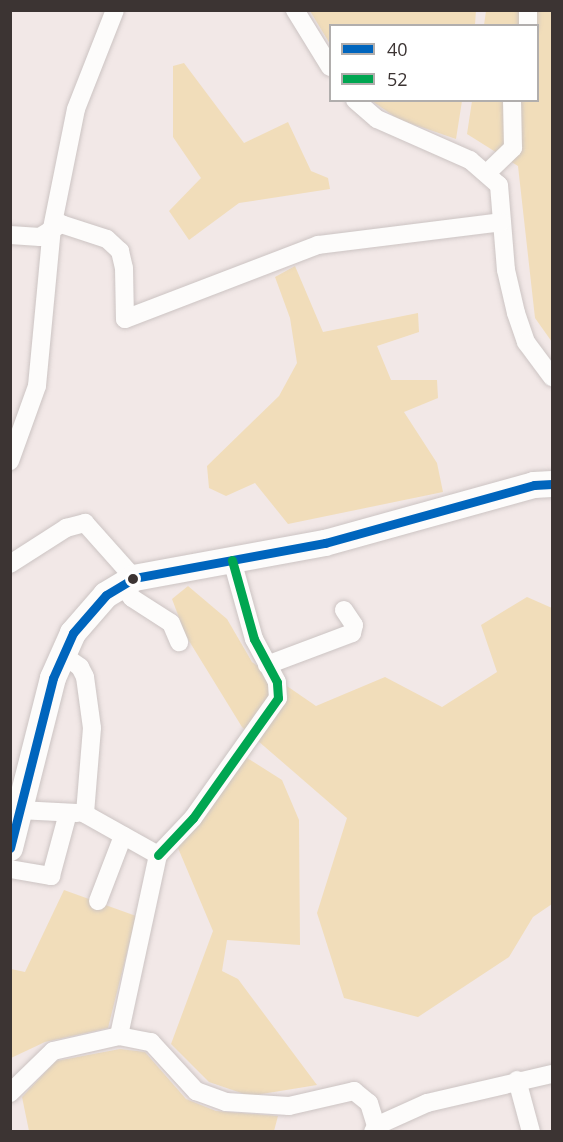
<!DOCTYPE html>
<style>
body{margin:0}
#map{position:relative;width:563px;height:1142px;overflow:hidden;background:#f2e8e7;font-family:"Open Sans",sans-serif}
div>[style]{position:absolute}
.green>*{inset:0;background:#f1ddba}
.roads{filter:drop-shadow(0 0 2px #ccc4c3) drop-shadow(0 0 2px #ccc4c3)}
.minor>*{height:18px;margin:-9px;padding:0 9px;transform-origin:9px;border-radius:9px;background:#fdfcfb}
.secondary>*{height:26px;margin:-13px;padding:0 13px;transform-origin:13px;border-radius:13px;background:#fdfcfb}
.bus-1>*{height:9px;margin:-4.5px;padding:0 4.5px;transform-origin:4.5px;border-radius:4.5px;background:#0065bd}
.bus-2>*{height:9px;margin:-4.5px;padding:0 4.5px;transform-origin:4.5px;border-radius:4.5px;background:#00a651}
.dots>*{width:16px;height:16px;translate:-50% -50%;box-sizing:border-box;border:3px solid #fff;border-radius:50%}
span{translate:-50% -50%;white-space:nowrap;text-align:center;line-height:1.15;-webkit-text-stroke:5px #fff;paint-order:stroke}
.frame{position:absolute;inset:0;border:12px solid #3c3433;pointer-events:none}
.legend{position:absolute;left:329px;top:24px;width:210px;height:78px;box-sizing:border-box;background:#fff;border:2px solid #b1aead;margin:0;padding:8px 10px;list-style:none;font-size:18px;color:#3c3433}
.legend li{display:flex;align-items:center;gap:12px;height:30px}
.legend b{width:30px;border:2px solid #b1aead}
</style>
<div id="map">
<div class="green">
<i style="clip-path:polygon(476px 10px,475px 25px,330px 26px,330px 44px,310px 11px)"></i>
<i style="clip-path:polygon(486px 11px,552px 11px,552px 342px,535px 318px,518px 166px,467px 134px,472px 101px,538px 100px,538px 26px,484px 25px)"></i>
<i style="clip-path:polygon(184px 63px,244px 143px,288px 122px,311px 171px,328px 178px,330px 189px,239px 203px,189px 240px,169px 211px,201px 178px,173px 137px,173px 66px)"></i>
<i style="clip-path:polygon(372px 101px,462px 101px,456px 139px,398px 119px)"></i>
<i style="clip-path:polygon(295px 266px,323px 332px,418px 313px,419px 332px,377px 346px,391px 380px,437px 380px,438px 398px,404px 412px,437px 463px,443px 492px,288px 524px,255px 483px,226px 496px,209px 488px,207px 466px,279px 396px,297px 363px,290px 318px,275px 277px)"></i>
<i style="clip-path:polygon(188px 586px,227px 619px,252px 662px,316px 706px,385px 677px,442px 707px,497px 672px,481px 625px,527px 597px,552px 608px,552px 904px,533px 917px,509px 957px,418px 1017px,344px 998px,317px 913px,347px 818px,242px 727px,186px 636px,172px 599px)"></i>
<i style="clip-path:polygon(244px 756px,282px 780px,299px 820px,300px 945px,227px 940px,222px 971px,238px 979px,317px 1085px,250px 1096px,209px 1082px,171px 1044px,213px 931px,178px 848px)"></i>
<i style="clip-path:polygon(64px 890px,136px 916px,108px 1028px,45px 1042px,11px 1058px,11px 969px,25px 972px)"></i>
<i style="clip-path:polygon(120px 1049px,145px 1052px,186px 1099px,216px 1111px,278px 1116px,274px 1131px,29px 1131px,22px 1097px,56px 1061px)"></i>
</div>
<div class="roads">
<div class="minor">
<i style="left:295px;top:10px;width:67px;rotate:58.4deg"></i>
<i style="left:528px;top:10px;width:16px;rotate:90deg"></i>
<i style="left:355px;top:100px;width:29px;rotate:41deg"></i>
<i style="left:377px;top:119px;width:102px;rotate:23.8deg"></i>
<i style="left:470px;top:160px;width:38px;rotate:41deg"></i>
<i style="left:499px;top:185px;width:85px;rotate:85.3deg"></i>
<i style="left:506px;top:270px;width:44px;rotate:76.9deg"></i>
<i style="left:516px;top:313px;width:31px;rotate:71deg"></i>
<i style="left:526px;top:342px;width:44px;rotate:53.4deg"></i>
<i style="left:488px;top:172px;width:35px;rotate:-44deg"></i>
<i style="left:513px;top:148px;width:48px;rotate:-91.2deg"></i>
<i style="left:10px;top:235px;width:30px;rotate:4deg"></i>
<i style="left:40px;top:237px;width:25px;rotate:-32deg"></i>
<i style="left:61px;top:224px;width:48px;rotate:18.1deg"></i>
<i style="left:107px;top:239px;width:18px;rotate:43deg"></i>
<i style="left:120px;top:251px;width:17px;rotate:77deg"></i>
<i style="left:124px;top:268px;width:51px;rotate:88.9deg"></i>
<i style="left:125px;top:319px;width:207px;rotate:-21deg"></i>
<i style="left:318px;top:245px;width:185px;rotate:-7.1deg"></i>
<i style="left:10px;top:461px;width:80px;rotate:-70.2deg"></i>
<i style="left:37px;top:386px;width:159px;rotate:-84.6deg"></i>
<i style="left:52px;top:228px;width:121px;rotate:-78.6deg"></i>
<i style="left:76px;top:109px;width:106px;rotate:-68.5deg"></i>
<i style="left:10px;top:564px;width:67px;rotate:-32.7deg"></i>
<i style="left:66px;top:528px;width:20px;rotate:-15deg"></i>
<i style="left:85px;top:523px;width:74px;rotate:48.3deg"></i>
<i style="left:122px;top:585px;width:16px;rotate:52deg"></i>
<i style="left:132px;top:598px;width:46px;rotate:32.7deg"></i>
<i style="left:171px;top:623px;width:21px;rotate:67deg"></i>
<i style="left:63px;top:655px;width:21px;rotate:35deg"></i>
<i style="left:80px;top:667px;width:11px;rotate:63deg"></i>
<i style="left:85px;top:677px;width:51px;rotate:82.2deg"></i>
<i style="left:92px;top:728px;width:86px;rotate:94.7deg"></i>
<i style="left:85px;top:814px;width:84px;rotate:29.3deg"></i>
<i style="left:158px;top:855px;width:185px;rotate:102.2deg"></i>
<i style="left:267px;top:665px;width:91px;rotate:-20.6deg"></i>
<i style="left:352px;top:633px;width:8px;rotate:-76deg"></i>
<i style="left:354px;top:625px;width:18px;rotate:-124deg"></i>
<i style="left:19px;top:810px;width:58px;rotate:3deg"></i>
<i style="left:158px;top:855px;width:51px;rotate:-46.6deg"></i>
<i style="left:193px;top:818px;width:147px;rotate:-54.7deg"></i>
<i style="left:278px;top:698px;width:16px;rotate:-94deg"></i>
<i style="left:277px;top:682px;width:49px;rotate:-118.1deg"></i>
<i style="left:254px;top:639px;width:82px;rotate:-105.6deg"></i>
<i style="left:10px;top:869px;width:42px;rotate:9.7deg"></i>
<i style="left:51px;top:876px;width:65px;rotate:-74.9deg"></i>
<i style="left:98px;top:901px;width:70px;rotate:-69deg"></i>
<i style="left:517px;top:1080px;width:54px;rotate:74.9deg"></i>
<i style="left:10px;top:1093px;width:60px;rotate:-44.3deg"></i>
<i style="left:53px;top:1051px;width:68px;rotate:-12.8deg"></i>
<i style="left:119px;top:1036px;width:33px;rotate:11deg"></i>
<i style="left:151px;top:1042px;width:67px;rotate:47.4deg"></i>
<i style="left:196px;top:1091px;width:32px;rotate:20deg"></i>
<i style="left:226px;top:1102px;width:63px;rotate:3.6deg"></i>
<i style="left:289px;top:1106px;width:67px;rotate:-13deg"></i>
<i style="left:354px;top:1091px;width:19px;rotate:39deg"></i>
<i style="left:369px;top:1103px;width:24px;rotate:73deg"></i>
<i style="left:376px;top:1126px;width:7px;rotate:117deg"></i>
<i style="left:376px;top:1126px;width:56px;rotate:-24.3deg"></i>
<i style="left:427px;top:1103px;width:128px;rotate:-13.1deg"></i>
</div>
<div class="secondary">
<i style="left:10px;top:848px;width:175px;rotate:-75.8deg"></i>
<i style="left:53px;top:678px;width:49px;rotate:-66deg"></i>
<i style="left:73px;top:633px;width:50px;rotate:-49deg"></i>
<i style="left:106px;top:595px;width:33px;rotate:-31deg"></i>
<i style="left:134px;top:578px;width:194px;rotate:-10.4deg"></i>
<i style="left:325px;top:543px;width:217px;rotate:-15.5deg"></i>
<i style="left:534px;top:485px;width:18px;rotate:-3deg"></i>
</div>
</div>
<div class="bus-1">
<i style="left:10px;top:848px;width:175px;rotate:-75.8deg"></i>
<i style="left:53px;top:678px;width:49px;rotate:-66deg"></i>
<i style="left:73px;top:633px;width:50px;rotate:-49deg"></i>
<i style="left:106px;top:595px;width:33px;rotate:-31deg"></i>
<i style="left:134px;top:578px;width:194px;rotate:-10.4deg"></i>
<i style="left:325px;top:543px;width:217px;rotate:-15.5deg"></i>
<i style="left:534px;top:485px;width:18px;rotate:-3deg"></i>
</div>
<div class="bus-2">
<i style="left:158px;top:855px;width:51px;rotate:-46.6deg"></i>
<i style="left:193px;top:818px;width:147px;rotate:-54.7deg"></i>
<i style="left:278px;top:698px;width:16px;rotate:-94deg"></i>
<i style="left:277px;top:682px;width:49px;rotate:-118.1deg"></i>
<i style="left:254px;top:639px;width:82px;rotate:-105.6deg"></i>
</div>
<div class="dots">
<i style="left:133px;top:579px;background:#3c3433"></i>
</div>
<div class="frame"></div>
<ul class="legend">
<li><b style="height:8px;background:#0065bd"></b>40</li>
<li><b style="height:8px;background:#00a651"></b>52</li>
</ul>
</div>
